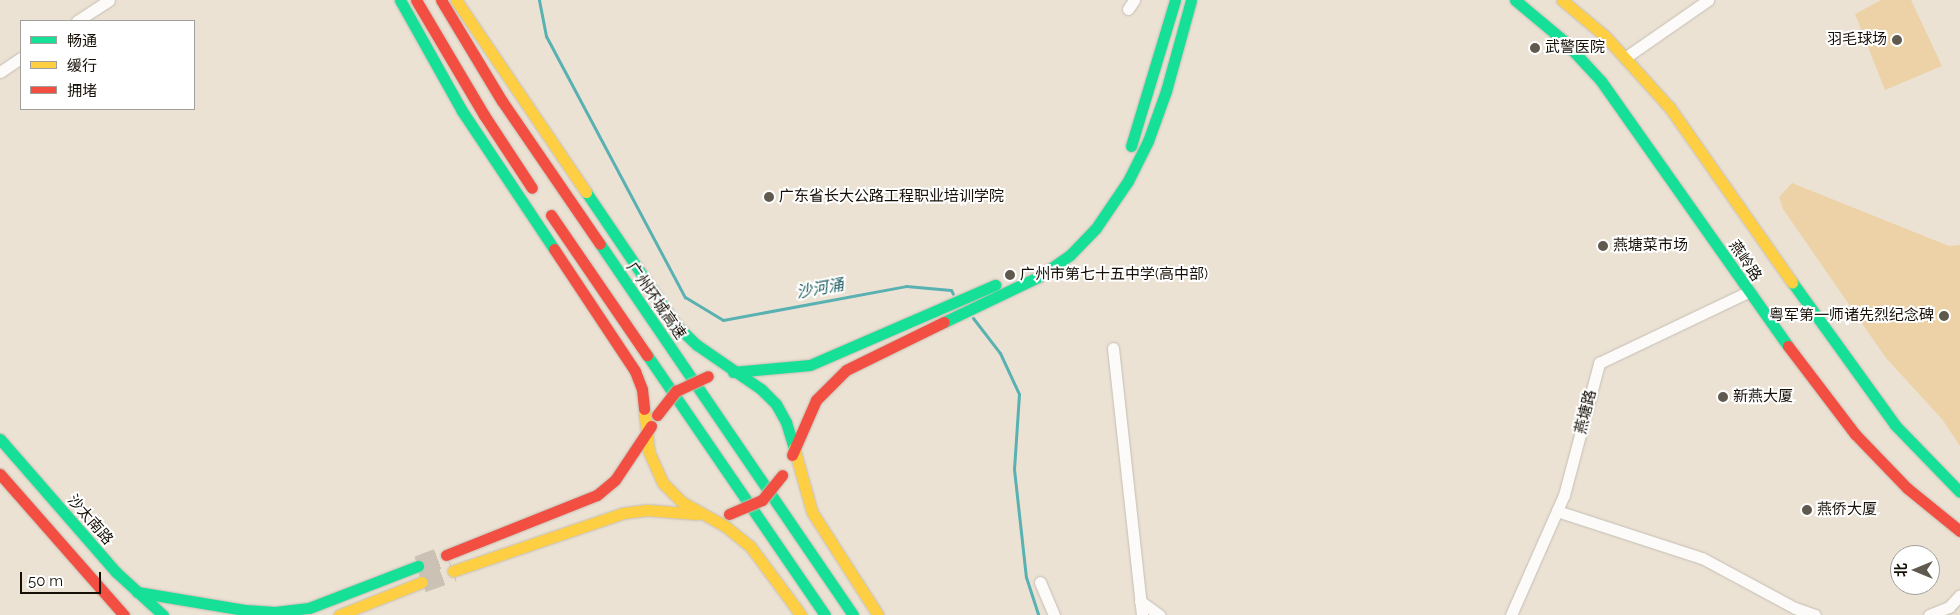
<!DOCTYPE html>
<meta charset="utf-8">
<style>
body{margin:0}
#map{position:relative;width:1960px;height:615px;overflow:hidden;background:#ebe2d4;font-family:Raleway,"Noto Sans SC",sans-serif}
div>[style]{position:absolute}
.green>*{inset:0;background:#ecd2a6}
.stream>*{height:3px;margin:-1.5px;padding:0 1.5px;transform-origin:1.5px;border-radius:1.5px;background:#59b1b2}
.highway-tunnel>*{height:21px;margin-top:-10.5px;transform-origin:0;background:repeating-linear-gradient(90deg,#cbc2b5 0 21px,transparent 0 32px)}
.roads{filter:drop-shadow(0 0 1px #c5beb2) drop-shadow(0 0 1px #c5beb2)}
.street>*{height:11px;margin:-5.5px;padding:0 5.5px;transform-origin:5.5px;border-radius:5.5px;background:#fcfbf9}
.fast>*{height:11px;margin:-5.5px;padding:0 5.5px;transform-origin:5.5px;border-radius:5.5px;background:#16e098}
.slow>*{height:11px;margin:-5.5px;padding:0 5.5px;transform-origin:5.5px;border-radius:5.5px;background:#ffcf43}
.jam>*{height:11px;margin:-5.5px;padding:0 5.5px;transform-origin:5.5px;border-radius:5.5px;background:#f24e42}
.bridges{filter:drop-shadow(0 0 1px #c5beb2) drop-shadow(0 0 1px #c5beb2)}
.jam-bridge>*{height:11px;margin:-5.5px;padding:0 5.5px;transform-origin:5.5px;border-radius:5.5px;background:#f24e42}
.dots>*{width:14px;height:14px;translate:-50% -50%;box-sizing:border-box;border:2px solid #fff;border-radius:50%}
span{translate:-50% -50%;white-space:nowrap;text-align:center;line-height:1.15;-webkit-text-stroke:4px #fff;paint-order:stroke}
.poi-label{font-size:15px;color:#150f06}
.right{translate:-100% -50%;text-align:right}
.left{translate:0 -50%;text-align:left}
.street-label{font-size:15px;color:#150f06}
.water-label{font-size:16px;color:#1c5c60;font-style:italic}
.legend{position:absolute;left:20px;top:20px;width:175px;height:90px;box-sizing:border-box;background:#fff;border:1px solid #a19f9b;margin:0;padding:6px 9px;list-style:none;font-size:15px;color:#150f06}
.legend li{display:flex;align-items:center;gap:10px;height:25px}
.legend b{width:25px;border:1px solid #a19f9b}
.north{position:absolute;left:1890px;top:545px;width:50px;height:50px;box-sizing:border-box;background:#fff;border:1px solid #a19f9b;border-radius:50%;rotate:270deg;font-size:14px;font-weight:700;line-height:20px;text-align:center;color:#150f06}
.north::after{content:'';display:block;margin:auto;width:18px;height:22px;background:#60594e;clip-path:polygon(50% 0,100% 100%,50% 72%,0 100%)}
.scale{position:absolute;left:20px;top:572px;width:81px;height:22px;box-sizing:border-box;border:2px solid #150f06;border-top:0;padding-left:6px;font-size:15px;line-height:18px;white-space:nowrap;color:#150f06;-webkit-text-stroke:4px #fff;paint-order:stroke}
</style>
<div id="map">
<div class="green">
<i style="clip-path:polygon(1881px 0,1911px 0,1942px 66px,1885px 90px,1855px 14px)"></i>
<i style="clip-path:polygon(1792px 183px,1949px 246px,1960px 245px,1960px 446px,1942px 419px,1886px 358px,1783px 209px,1779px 197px)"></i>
</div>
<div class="stream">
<i style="left:539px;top:0;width:37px;rotate:79deg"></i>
<i style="left:546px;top:36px;width:296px;rotate:62deg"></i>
<i style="left:685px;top:297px;width:44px;rotate:31.2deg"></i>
<i style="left:723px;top:320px;width:186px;rotate:-10.5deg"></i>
<i style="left:906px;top:286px;width:45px;rotate:5.1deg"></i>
<i style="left:951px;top:290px;width:4px;rotate:63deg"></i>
<i style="left:973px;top:318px;width:44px;rotate:52.4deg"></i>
<i style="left:1000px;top:353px;width:45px;rotate:65.1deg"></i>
<i style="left:1019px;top:394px;width:75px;rotate:93.8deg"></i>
<i style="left:1014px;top:469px;width:109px;rotate:83.7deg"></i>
<i style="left:1026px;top:577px;width:40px;rotate:72deg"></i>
</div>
<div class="highway-tunnel">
<i style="left:418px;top:566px;width:30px;rotate:-21deg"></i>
<i style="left:422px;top:582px;width:33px;rotate:-20deg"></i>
</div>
<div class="roads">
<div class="street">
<i style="left:1128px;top:9px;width:11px;rotate:-56deg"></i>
<i style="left:77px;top:21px;width:38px;rotate:-33deg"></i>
<i style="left:1626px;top:57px;width:100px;rotate:-34.8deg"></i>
<i style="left:0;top:72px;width:25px;rotate:-34deg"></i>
<i style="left:1113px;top:348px;width:269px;rotate:83.8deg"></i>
<i style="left:1557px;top:511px;width:152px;rotate:18deg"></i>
<i style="left:1702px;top:558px;width:106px;rotate:28.3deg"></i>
<i style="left:1795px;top:608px;width:21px;rotate:19deg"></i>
<i style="left:1040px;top:582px;width:36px;rotate:67deg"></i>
<i style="left:1140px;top:601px;width:24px;rotate:36deg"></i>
<i style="left:1511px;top:615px;width:131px;rotate:-66.2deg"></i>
<i style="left:1564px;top:495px;width:137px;rotate:-75.1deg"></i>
<i style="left:1599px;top:363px;width:165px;rotate:-25.5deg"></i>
<i style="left:1929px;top:615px;width:22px;rotate:-22deg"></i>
<i style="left:1949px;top:607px;width:16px;rotate:-47deg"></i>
</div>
<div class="fast">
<i style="left:400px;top:0;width:127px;rotate:60.8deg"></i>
<i style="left:462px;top:111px;width:166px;rotate:56.3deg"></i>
<i style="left:1515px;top:0;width:64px;rotate:39.9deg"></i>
<i style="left:1564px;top:41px;width:54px;rotate:47.2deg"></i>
<i style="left:1601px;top:81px;width:324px;rotate:54.8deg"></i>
<i style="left:1131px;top:146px;width:152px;rotate:-73.2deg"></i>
<i style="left:586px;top:192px;width:161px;rotate:55.9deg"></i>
<i style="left:676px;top:325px;width:29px;rotate:44deg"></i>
<i style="left:697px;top:345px;width:78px;rotate:34.5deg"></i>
<i style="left:761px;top:389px;width:21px;rotate:45deg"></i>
<i style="left:776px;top:404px;width:21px;rotate:61deg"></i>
<i style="left:786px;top:422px;width:27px;rotate:73deg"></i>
<i style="left:600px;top:244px;width:449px;rotate:55.7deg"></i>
<i style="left:1792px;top:282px;width:176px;rotate:54.2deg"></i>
<i style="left:1895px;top:425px;width:93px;rotate:45.9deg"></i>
<i style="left:944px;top:322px;width:106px;rotate:-25.6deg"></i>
<i style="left:1040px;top:276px;width:37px;rotate:-35deg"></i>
<i style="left:1070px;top:255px;width:37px;rotate:-46deg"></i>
<i style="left:1096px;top:228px;width:57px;rotate:-55.8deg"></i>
<i style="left:1128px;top:181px;width:45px;rotate:-63.4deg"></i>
<i style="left:1148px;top:141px;width:53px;rotate:-70.2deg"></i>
<i style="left:1166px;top:91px;width:94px;rotate:-74.6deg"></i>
<i style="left:647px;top:355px;width:315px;rotate:55.6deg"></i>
<i style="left:733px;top:372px;width:77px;rotate:-5.2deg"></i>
<i style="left:810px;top:365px;width:202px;rotate:-23.4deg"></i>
<i style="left:0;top:439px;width:176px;rotate:48.9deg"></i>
<i style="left:116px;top:572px;width:64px;rotate:42.5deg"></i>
<i style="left:137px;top:592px;width:109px;rotate:9.5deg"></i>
<i style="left:245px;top:610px;width:30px;rotate:4deg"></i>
<i style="left:275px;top:612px;width:34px;rotate:-7deg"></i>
<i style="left:309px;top:608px;width:117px;rotate:-21.1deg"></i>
</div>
<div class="slow">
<i style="left:456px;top:0;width:232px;rotate:55.9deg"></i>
<i style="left:1562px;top:0;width:56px;rotate:39.9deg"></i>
<i style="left:1605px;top:36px;width:97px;rotate:47.9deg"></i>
<i style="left:1670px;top:108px;width:213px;rotate:55deg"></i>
<i style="left:644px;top:409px;width:43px;rotate:83.4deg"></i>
<i style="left:649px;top:452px;width:34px;rotate:66deg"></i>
<i style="left:663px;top:483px;width:27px;rotate:45deg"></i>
<i style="left:682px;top:502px;width:49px;rotate:29.2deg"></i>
<i style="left:725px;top:526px;width:32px;rotate:39deg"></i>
<i style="left:750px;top:546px;width:86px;rotate:53.5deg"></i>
<i style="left:794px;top:448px;width:66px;rotate:74.3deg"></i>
<i style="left:812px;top:512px;width:122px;rotate:57.3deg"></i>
<i style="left:453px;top:571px;width:180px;rotate:-18.8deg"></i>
<i style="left:623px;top:513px;width:24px;rotate:-7deg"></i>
<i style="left:647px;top:510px;width:50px;rotate:4.6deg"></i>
<i style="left:339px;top:615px;width:89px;rotate:-21.7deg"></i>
</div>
<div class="jam">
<i style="left:416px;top:0;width:134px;rotate:59.4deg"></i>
<i style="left:484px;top:115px;width:87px;rotate:56.7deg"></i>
<i style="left:441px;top:0;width:118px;rotate:58.9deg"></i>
<i style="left:502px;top:101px;width:173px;rotate:55.6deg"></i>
<i style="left:551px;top:215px;width:170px;rotate:55.6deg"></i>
<i style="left:554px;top:249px;width:146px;rotate:56.4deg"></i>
<i style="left:635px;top:371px;width:19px;rotate:69deg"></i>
<i style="left:642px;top:389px;width:20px;rotate:84deg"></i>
<i style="left:1788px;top:346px;width:111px;rotate:52.7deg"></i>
<i style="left:1855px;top:434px;width:75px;rotate:46.1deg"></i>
<i style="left:1907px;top:488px;width:68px;rotate:39.1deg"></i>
<i style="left:792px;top:455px;width:60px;rotate:-66.4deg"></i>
<i style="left:816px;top:400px;width:42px;rotate:-45deg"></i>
<i style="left:846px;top:370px;width:109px;rotate:-26.1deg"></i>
<i style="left:0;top:474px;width:188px;rotate:48.7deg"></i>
<i style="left:446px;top:555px;width:162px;rotate:-21.7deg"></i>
<i style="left:597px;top:495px;width:23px;rotate:-40deg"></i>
<i style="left:615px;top:480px;width:65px;rotate:-56.3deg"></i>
</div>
</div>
<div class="bridges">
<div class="jam-bridge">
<i style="left:657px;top:415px;width:31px;rotate:-52deg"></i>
<i style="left:676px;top:391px;width:35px;rotate:-25deg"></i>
<i style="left:729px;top:514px;width:36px;rotate:-23deg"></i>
<i style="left:762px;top:500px;width:32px;rotate:-51deg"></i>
</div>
</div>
<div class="dots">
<i style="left:1897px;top:40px;background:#60594e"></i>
<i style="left:1535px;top:48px;background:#60594e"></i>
<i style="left:769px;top:197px;background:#60594e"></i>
<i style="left:1603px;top:246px;background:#60594e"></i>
<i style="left:1010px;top:275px;background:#60594e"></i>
<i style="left:1944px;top:316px;background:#60594e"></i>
<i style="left:1723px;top:397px;background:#60594e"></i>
<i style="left:1807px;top:510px;background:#60594e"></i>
</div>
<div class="poi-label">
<span class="right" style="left:1887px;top:40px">羽毛球场</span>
<span class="left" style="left:1545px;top:48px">武警医院</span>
<span class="left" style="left:779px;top:197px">广东省长大公路工程职业培训学院</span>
<span class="left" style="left:1613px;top:246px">燕塘菜市场</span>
<span class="left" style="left:1020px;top:275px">广州市第七十五中学(高中部)</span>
<span class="right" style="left:1934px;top:316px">粤军第一师诸先烈纪念碑</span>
<span class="left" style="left:1733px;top:397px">新燕大厦</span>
<span class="left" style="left:1817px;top:510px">燕侨大厦</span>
</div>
<div class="street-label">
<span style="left:1745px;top:261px;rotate:56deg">燕岭路</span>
<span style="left:656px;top:301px;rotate:55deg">广州环城高速</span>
<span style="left:1586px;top:412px;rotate:-76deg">燕塘路</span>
<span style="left:90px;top:520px;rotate:49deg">沙太南路</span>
</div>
<div class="water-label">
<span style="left:820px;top:289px;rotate:-10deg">沙河涌</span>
</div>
<ul class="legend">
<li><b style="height:6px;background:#16e098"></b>畅通</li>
<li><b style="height:6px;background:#ffcf43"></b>缓行</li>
<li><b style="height:6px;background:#f24e42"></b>拥堵</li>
</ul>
<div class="north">北</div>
<div class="scale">50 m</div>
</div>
